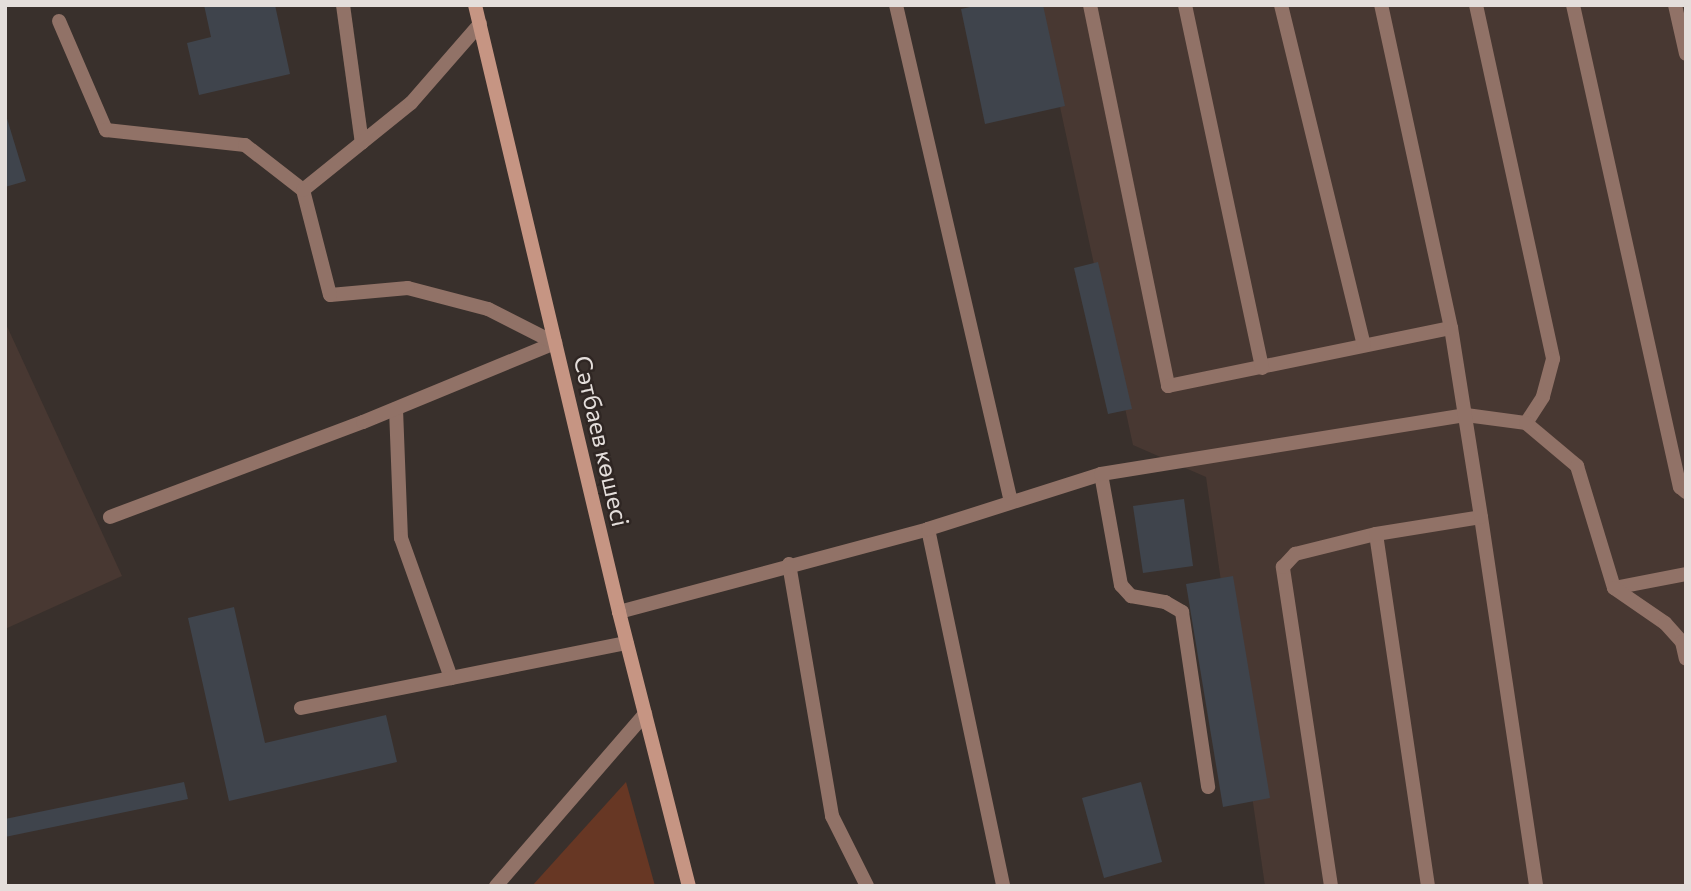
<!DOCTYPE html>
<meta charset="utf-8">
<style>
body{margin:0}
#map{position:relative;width:1691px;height:891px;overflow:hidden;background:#39302c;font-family:Commissioner,sans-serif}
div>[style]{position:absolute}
.built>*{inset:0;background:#483832}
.green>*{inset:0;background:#673724}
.building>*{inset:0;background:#3f444c}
.lane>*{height:14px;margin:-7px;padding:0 7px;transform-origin:7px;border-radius:7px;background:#917267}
.secondary>*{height:14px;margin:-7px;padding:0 7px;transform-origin:7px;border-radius:7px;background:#c69583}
span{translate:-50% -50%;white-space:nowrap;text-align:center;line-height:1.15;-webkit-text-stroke:5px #2f2623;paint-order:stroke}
.street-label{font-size:24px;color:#e4dedb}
.frame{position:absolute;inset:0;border:7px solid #e4dedb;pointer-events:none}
</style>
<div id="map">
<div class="built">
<i style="clip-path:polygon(1038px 5px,1686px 5px,1686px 886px,1265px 886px,1206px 477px,1133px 445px)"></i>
<i style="clip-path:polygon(5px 322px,122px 576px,5px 629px)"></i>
</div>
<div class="green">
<i style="clip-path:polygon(626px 782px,655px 886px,532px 886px)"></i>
</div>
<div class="building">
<i style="clip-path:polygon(204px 5px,275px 5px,290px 74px,199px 95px,187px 43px,211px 37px)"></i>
<i style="clip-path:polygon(979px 5px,1043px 5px,1065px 106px,985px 124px,961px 9px)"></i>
<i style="clip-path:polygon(5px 112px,26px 181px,5px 187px)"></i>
<i style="clip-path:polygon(1098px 262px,1132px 409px,1108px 414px,1074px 268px)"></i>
<i style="clip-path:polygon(1184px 499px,1193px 566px,1143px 573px,1133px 506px)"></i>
<i style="clip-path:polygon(1233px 576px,1270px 798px,1223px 807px,1186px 584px)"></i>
<i style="clip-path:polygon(234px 607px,265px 743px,386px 715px,397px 762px,229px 801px,188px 618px)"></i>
<i style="clip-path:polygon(184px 782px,188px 799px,5px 837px,5px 819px)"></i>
<i style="clip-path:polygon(1141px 782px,1162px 862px,1104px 878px,1082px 798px)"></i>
</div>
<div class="lane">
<i style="left:343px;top:5px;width:139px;rotate:82.2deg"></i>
<i style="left:896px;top:5px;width:510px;rotate:76.97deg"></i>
<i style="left:1090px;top:5px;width:389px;rotate:78.4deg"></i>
<i style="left:1168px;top:386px;width:289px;rotate:-11.6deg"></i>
<i style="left:1185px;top:5px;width:371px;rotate:78deg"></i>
<i style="left:1281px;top:5px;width:350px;rotate:76.3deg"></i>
<i style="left:1476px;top:5px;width:362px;rotate:77.7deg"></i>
<i style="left:1553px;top:359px;width:39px;rotate:105deg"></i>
<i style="left:1543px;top:397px;width:31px;rotate:123deg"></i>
<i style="left:1573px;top:5px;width:494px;rotate:77.5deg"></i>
<i style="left:1680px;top:487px;width:8px;rotate:40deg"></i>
<i style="left:1675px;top:5px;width:50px;rotate:77.3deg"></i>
<i style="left:59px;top:21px;width:119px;rotate:66.7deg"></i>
<i style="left:106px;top:130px;width:140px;rotate:6.2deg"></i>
<i style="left:245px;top:145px;width:73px;rotate:37.8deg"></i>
<i style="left:396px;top:409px;width:129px;rotate:87.8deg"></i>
<i style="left:401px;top:538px;width:149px;rotate:70.3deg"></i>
<i style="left:1101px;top:474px;width:113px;rotate:79.8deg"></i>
<i style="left:1121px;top:585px;width:15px;rotate:48deg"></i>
<i style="left:1131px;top:596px;width:35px;rotate:10deg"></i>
<i style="left:1165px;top:602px;width:20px;rotate:30deg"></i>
<i style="left:1182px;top:612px;width:177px;rotate:81.5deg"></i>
<i style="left:110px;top:517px;width:270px;rotate:-20.6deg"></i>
<i style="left:363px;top:422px;width:208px;rotate:-22.4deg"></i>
<i style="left:555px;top:343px;width:75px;rotate:-153.1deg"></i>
<i style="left:488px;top:309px;width:83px;rotate:-165.3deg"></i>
<i style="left:408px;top:288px;width:78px;rotate:174.9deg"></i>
<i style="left:330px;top:295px;width:108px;rotate:-104.4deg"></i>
<i style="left:303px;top:190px;width:139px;rotate:-38.9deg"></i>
<i style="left:411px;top:103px;width:105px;rotate:-48.9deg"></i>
<i style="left:1481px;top:517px;width:373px;rotate:81.5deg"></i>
<i style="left:928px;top:529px;width:365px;rotate:78.1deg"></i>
<i style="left:1376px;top:534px;width:356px;rotate:81.6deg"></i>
<i style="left:789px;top:564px;width:256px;rotate:80.3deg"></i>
<i style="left:832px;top:816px;width:78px;rotate:63.4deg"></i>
<i style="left:1614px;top:588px;width:73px;rotate:-11deg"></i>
<i style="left:619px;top:612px;width:320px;rotate:-15deg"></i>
<i style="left:928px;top:529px;width:182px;rotate:-17.6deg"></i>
<i style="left:1101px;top:474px;width:370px;rotate:-9.2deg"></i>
<i style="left:1466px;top:415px;width:61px;rotate:7.6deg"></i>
<i style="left:1526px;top:423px;width:67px;rotate:40.1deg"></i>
<i style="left:1577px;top:466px;width:127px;rotate:73.1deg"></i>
<i style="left:1614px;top:588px;width:62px;rotate:34.5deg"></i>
<i style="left:1665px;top:623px;width:25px;rotate:48deg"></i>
<i style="left:1682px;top:642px;width:17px;rotate:77deg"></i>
<i style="left:301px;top:708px;width:332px;rotate:-11.3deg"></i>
<i style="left:496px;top:886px;width:228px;rotate:-49.1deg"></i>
<i style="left:1331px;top:886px;width:323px;rotate:-98.6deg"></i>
<i style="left:1283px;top:567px;width:18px;rotate:-47deg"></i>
<i style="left:1295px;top:554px;width:83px;rotate:-13.9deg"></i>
<i style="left:1376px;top:534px;width:106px;rotate:-9.2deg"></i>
<i style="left:1481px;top:517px;width:191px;rotate:-99deg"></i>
<i style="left:1451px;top:328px;width:330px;rotate:-102.2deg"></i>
</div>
<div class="secondary">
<i style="left:475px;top:5px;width:624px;rotate:76.65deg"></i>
<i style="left:619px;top:612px;width:283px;rotate:75.7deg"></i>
</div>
<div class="street-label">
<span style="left:602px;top:441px;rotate:77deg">Сәтбаев көшесі</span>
</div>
<div class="frame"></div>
</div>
